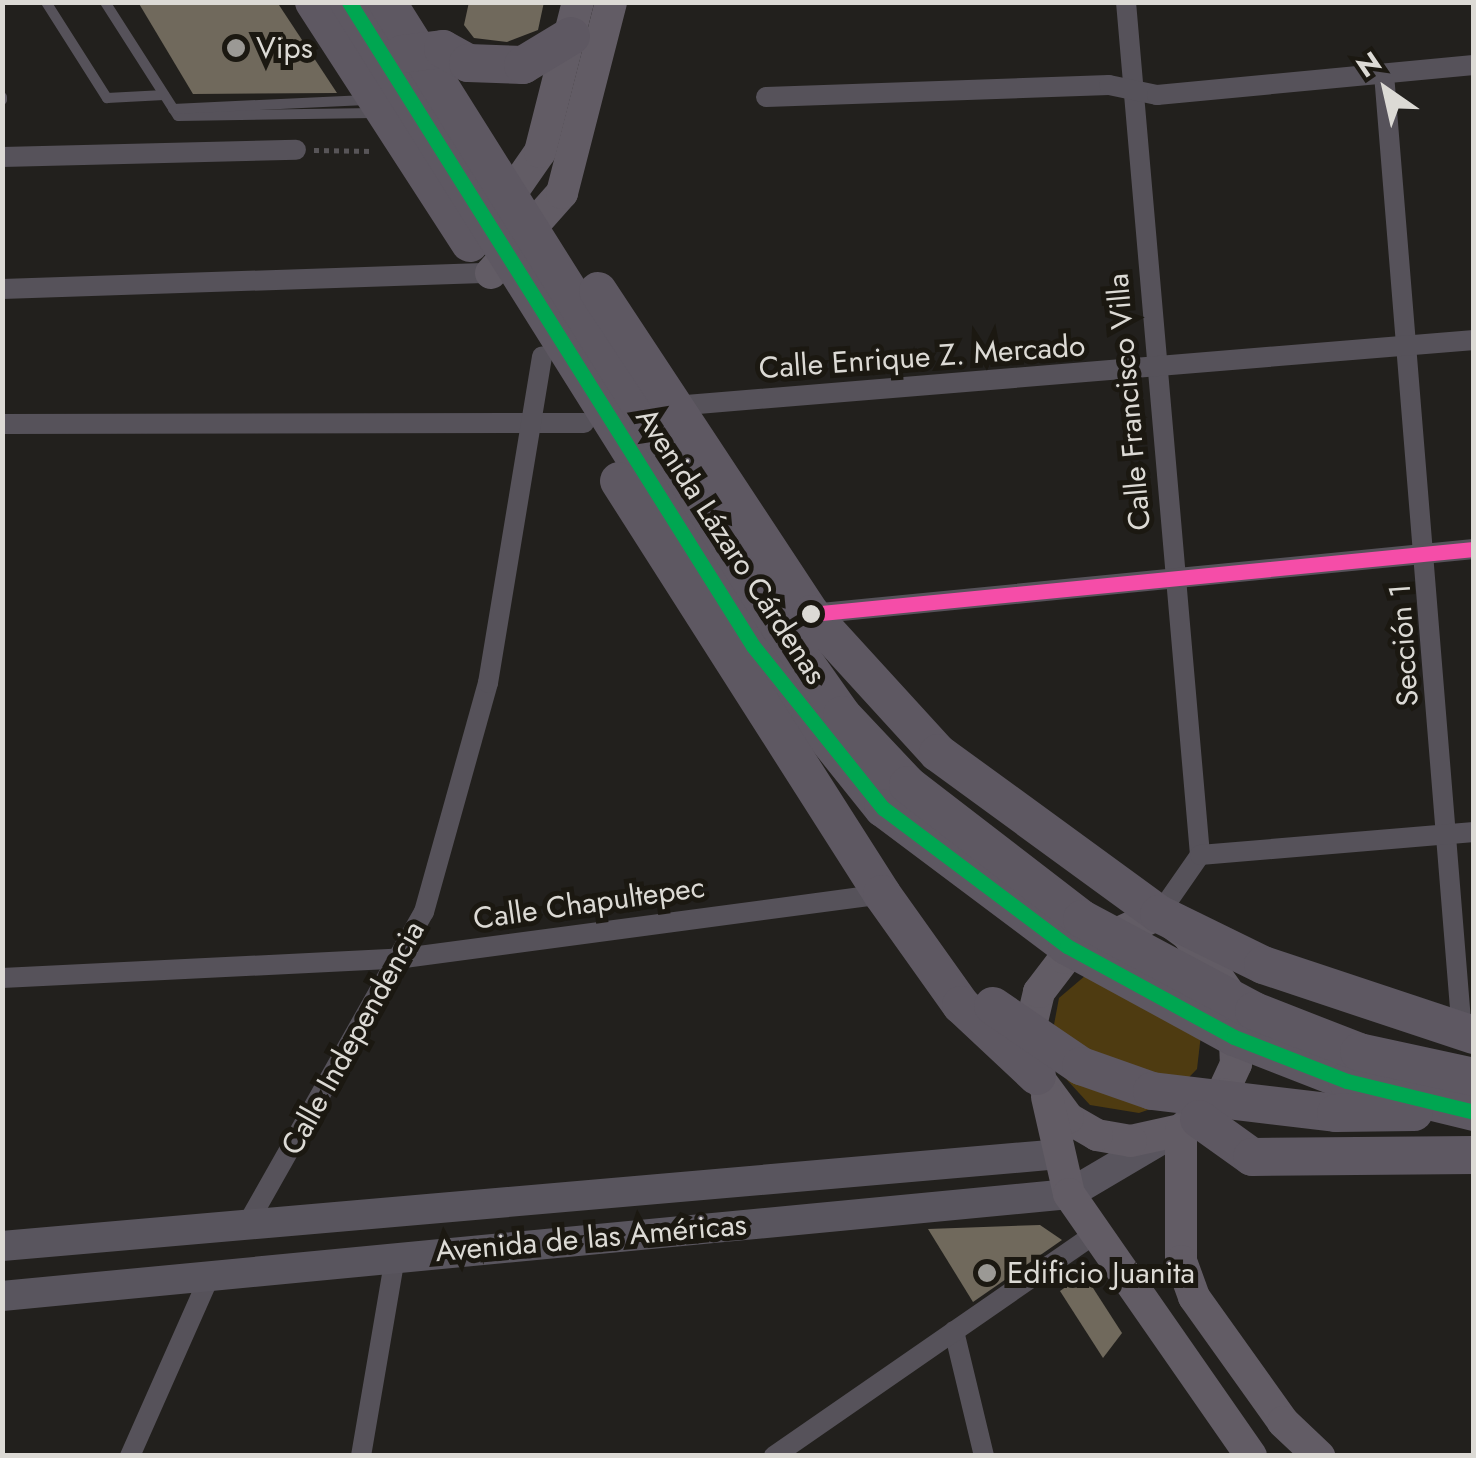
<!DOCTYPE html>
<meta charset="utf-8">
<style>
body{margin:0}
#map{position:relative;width:1476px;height:1458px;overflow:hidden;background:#22201d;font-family:Jost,sans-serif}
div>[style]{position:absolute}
.green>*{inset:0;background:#4e3b11}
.building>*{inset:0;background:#70695c}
.path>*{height:5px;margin-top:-2.5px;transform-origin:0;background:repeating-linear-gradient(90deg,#585558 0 5px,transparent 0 10px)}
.lane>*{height:10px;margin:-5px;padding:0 5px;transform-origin:5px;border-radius:5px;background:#56525a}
.street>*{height:20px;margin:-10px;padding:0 10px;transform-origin:10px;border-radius:10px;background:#56525a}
.secondary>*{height:30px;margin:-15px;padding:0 15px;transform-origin:15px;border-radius:15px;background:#59555e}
.primary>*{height:32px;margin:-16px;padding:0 16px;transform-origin:16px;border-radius:16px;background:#625c65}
.highway>*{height:38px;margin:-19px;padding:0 19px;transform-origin:19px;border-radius:19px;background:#5e5862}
.bus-1>*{height:15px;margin:-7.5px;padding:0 7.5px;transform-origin:7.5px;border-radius:7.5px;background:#00a651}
.bus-2>*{height:15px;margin:-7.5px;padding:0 7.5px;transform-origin:7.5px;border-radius:7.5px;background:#f54da8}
.dots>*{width:28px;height:28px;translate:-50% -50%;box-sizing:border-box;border:5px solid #1b1811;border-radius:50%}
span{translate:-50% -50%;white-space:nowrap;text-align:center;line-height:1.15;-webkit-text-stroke:10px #1b1811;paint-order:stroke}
.poi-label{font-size:30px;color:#dcdad5}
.left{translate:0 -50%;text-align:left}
.street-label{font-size:30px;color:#dcdad5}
.frame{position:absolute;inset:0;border:5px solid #dcdad5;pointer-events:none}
.north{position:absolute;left:1336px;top:40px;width:100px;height:100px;-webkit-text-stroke:8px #1b1811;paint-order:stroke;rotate:326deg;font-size:28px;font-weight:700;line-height:40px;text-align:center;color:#dcdad5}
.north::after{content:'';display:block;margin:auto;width:35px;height:45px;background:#dcdad5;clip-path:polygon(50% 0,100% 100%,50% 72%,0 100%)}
</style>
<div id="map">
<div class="green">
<i style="clip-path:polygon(1099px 964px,1203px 1017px,1197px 1069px,1162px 1105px,1139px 1113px,1090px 1105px,1057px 1069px,1050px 1046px,1059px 998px)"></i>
</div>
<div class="building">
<i style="clip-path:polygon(138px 2px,277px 2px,337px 93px,193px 94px)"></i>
<i style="clip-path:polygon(469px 2px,544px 2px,538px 30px,507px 42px,474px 38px,464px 25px)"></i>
<i style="clip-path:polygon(1040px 1225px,1062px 1240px,973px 1302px,928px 1229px)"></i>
<i style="clip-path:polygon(1084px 1274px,1122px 1333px,1103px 1358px,1060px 1291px)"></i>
</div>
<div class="path">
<i style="left:314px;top:150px;width:59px;rotate:1deg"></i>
</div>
<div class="lane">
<i style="left:46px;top:2px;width:114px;rotate:57.6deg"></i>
<i style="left:107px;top:98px;width:57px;rotate:-3deg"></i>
<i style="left:105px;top:2px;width:135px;rotate:57.4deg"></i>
<i style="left:178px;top:116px;width:196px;rotate:-0.9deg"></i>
<i style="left:2px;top:97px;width:3px;rotate:90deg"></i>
<i style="left:173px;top:109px;width:193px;rotate:-2.7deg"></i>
</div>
<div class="street">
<i style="left:1126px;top:2px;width:856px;rotate:85.04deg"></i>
<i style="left:1384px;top:74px;width:962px;rotate:85.35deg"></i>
<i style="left:766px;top:97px;width:343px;rotate:-2deg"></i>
<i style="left:1109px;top:85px;width:49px;rotate:11.8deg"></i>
<i style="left:1157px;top:95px;width:318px;rotate:-5.4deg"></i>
<i style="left:2px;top:157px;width:294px;rotate:-1.4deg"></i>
<i style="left:2px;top:289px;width:489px;rotate:-1.9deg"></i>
<i style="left:674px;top:406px;width:803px;rotate:-4.72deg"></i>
<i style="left:2px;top:424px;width:582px;rotate:-0.1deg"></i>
<i style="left:811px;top:614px;width:666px;rotate:-5.6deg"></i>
<i style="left:1159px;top:914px;width:72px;rotate:-55.2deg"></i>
<i style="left:1200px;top:855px;width:275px;rotate:-4.8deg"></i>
<i style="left:2px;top:978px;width:402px;rotate:-2.8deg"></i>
<i style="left:404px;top:958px;width:482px;rotate:-7.6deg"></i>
<i style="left:245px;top:1228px;width:363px;rotate:-60.5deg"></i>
<i style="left:424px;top:912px;width:238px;rotate:-74.4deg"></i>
<i style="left:488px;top:683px;width:331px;rotate:-80.6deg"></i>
<i style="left:954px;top:1331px;width:129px;rotate:76.5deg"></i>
<i style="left:130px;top:1456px;width:190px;rotate:-66.1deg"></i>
<i style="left:361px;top:1456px;width:202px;rotate:-80.3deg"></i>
<i style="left:774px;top:1456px;width:394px;rotate:-34.7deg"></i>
</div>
<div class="secondary">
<i style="left:2px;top:1246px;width:1061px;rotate:-4.97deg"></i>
<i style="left:2px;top:1296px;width:1072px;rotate:-5.46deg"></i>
<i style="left:1069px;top:1194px;width:110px;rotate:-30.5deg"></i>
</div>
<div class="primary">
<i style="left:497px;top:214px;width:75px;rotate:-55.3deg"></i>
<i style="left:540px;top:152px;width:155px;rotate:-75.8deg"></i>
<i style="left:491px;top:273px;width:107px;rotate:-48.4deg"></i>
<i style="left:562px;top:193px;width:197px;rotate:-75.6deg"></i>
<i style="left:1159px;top:914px;width:34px;rotate:36deg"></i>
<i style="left:1187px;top:934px;width:80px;rotate:54.7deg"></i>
<i style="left:1233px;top:999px;width:65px;rotate:87.4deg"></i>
<i style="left:1236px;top:1064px;width:33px;rotate:115deg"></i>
<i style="left:1222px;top:1094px;width:55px;rotate:138.7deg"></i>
<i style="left:1181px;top:1130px;width:51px;rotate:167.6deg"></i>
<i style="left:1131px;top:1141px;width:35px;rotate:-170deg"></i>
<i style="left:1097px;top:1135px;width:34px;rotate:-150deg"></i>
<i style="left:1068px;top:1118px;width:52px;rotate:-126.4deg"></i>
<i style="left:1037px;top:1076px;width:43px;rotate:-100.8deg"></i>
<i style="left:1029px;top:1034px;width:43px;rotate:-76.6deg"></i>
<i style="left:1039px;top:992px;width:43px;rotate:-52.6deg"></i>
<i style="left:1065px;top:958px;width:104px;rotate:-25.1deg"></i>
<i style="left:1047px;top:1097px;width:99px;rotate:77.2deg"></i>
<i style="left:1069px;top:1194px;width:319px;rotate:55.2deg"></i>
<i style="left:1181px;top:1130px;width:131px;rotate:90deg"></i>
<i style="left:1181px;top:1261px;width:38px;rotate:70deg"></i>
<i style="left:1194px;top:1297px;width:153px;rotate:54.5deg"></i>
<i style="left:1283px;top:1422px;width:50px;rotate:43.4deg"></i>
</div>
<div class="highway">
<i style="left:314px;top:2px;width:287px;rotate:57.1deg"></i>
<i style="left:349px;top:2px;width:760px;rotate:57.9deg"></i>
<i style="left:753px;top:646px;width:208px;rotate:51.3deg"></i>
<i style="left:883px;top:808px;width:230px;rotate:36.9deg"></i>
<i style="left:1067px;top:946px;width:190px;rotate:28.6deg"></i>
<i style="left:1234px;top:1037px;width:121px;rotate:21.3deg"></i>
<i style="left:1347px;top:1081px;width:131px;rotate:13.7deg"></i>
<i style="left:387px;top:2px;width:738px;rotate:57.84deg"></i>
<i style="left:780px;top:627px;width:108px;rotate:54.8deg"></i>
<i style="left:842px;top:715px;width:96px;rotate:46.7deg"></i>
<i style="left:908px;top:785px;width:220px;rotate:37.6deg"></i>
<i style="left:1082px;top:919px;width:195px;rotate:28.1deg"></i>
<i style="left:1254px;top:1011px;width:113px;rotate:21.3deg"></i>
<i style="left:1359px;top:1052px;width:118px;rotate:12.3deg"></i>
<i style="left:402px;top:54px;width:41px;rotate:-7deg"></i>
<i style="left:443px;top:49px;width:29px;rotate:29deg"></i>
<i style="left:468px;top:63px;width:55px;rotate:2.1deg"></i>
<i style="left:523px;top:65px;width:56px;rotate:-31.1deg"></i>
<i style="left:598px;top:291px;width:387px;rotate:56.6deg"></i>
<i style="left:811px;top:614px;width:188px;rotate:47.6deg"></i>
<i style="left:938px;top:753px;width:273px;rotate:36.1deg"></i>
<i style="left:1159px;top:914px;width:116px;rotate:26.1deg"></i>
<i style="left:1263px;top:965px;width:222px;rotate:18.4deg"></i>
<i style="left:619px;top:481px;width:490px;rotate:57.5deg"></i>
<i style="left:882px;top:894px;width:136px;rotate:54.6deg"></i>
<i style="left:961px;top:1005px;width:104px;rotate:43.1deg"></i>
<i style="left:993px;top:1006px;width:107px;rotate:34.3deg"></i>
<i style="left:1081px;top:1066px;width:75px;rotate:19.4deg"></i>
<i style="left:1152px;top:1091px;width:185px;rotate:6.8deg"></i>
<i style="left:1336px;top:1113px;width:78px;rotate:-0.7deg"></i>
<i style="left:1199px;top:1119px;width:65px;rotate:35.6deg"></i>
<i style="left:1252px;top:1157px;width:222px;rotate:-0.5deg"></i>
</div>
<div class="bus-1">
<i style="left:349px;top:2px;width:760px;rotate:57.9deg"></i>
<i style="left:753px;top:646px;width:208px;rotate:51.3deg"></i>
<i style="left:883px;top:808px;width:230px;rotate:36.9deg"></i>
<i style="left:1067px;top:946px;width:190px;rotate:28.6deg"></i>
<i style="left:1234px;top:1037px;width:121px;rotate:21.3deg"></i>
<i style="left:1347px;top:1081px;width:131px;rotate:13.7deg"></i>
</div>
<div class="bus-2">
<i style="left:811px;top:614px;width:666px;rotate:-5.6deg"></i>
</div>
<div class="dots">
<i style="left:236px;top:48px;background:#9b9995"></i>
<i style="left:811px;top:614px;background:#dcdad5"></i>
<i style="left:987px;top:1273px;background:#9b9995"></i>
</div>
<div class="poi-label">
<span class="left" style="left:256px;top:48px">Vips</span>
<span class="left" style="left:1007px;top:1273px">Edificio Juanita</span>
</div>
<div class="street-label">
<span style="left:922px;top:357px;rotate:-4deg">Calle Enrique Z. Mercado</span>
<span style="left:1129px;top:402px;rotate:-95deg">Calle Francisco Villa</span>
<span style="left:731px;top:546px;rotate:57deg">Avenida Lázaro Cárdenas</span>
<span style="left:1404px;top:645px;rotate:-94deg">Sección 1</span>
<span style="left:589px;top:903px;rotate:-8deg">Calle Chapultepec</span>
<span style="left:353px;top:1038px;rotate:-61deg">Calle Independencia</span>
<span style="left:591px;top:1238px;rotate:-5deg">Avenida de las Américas</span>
</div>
<div class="frame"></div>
<div class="north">N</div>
</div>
